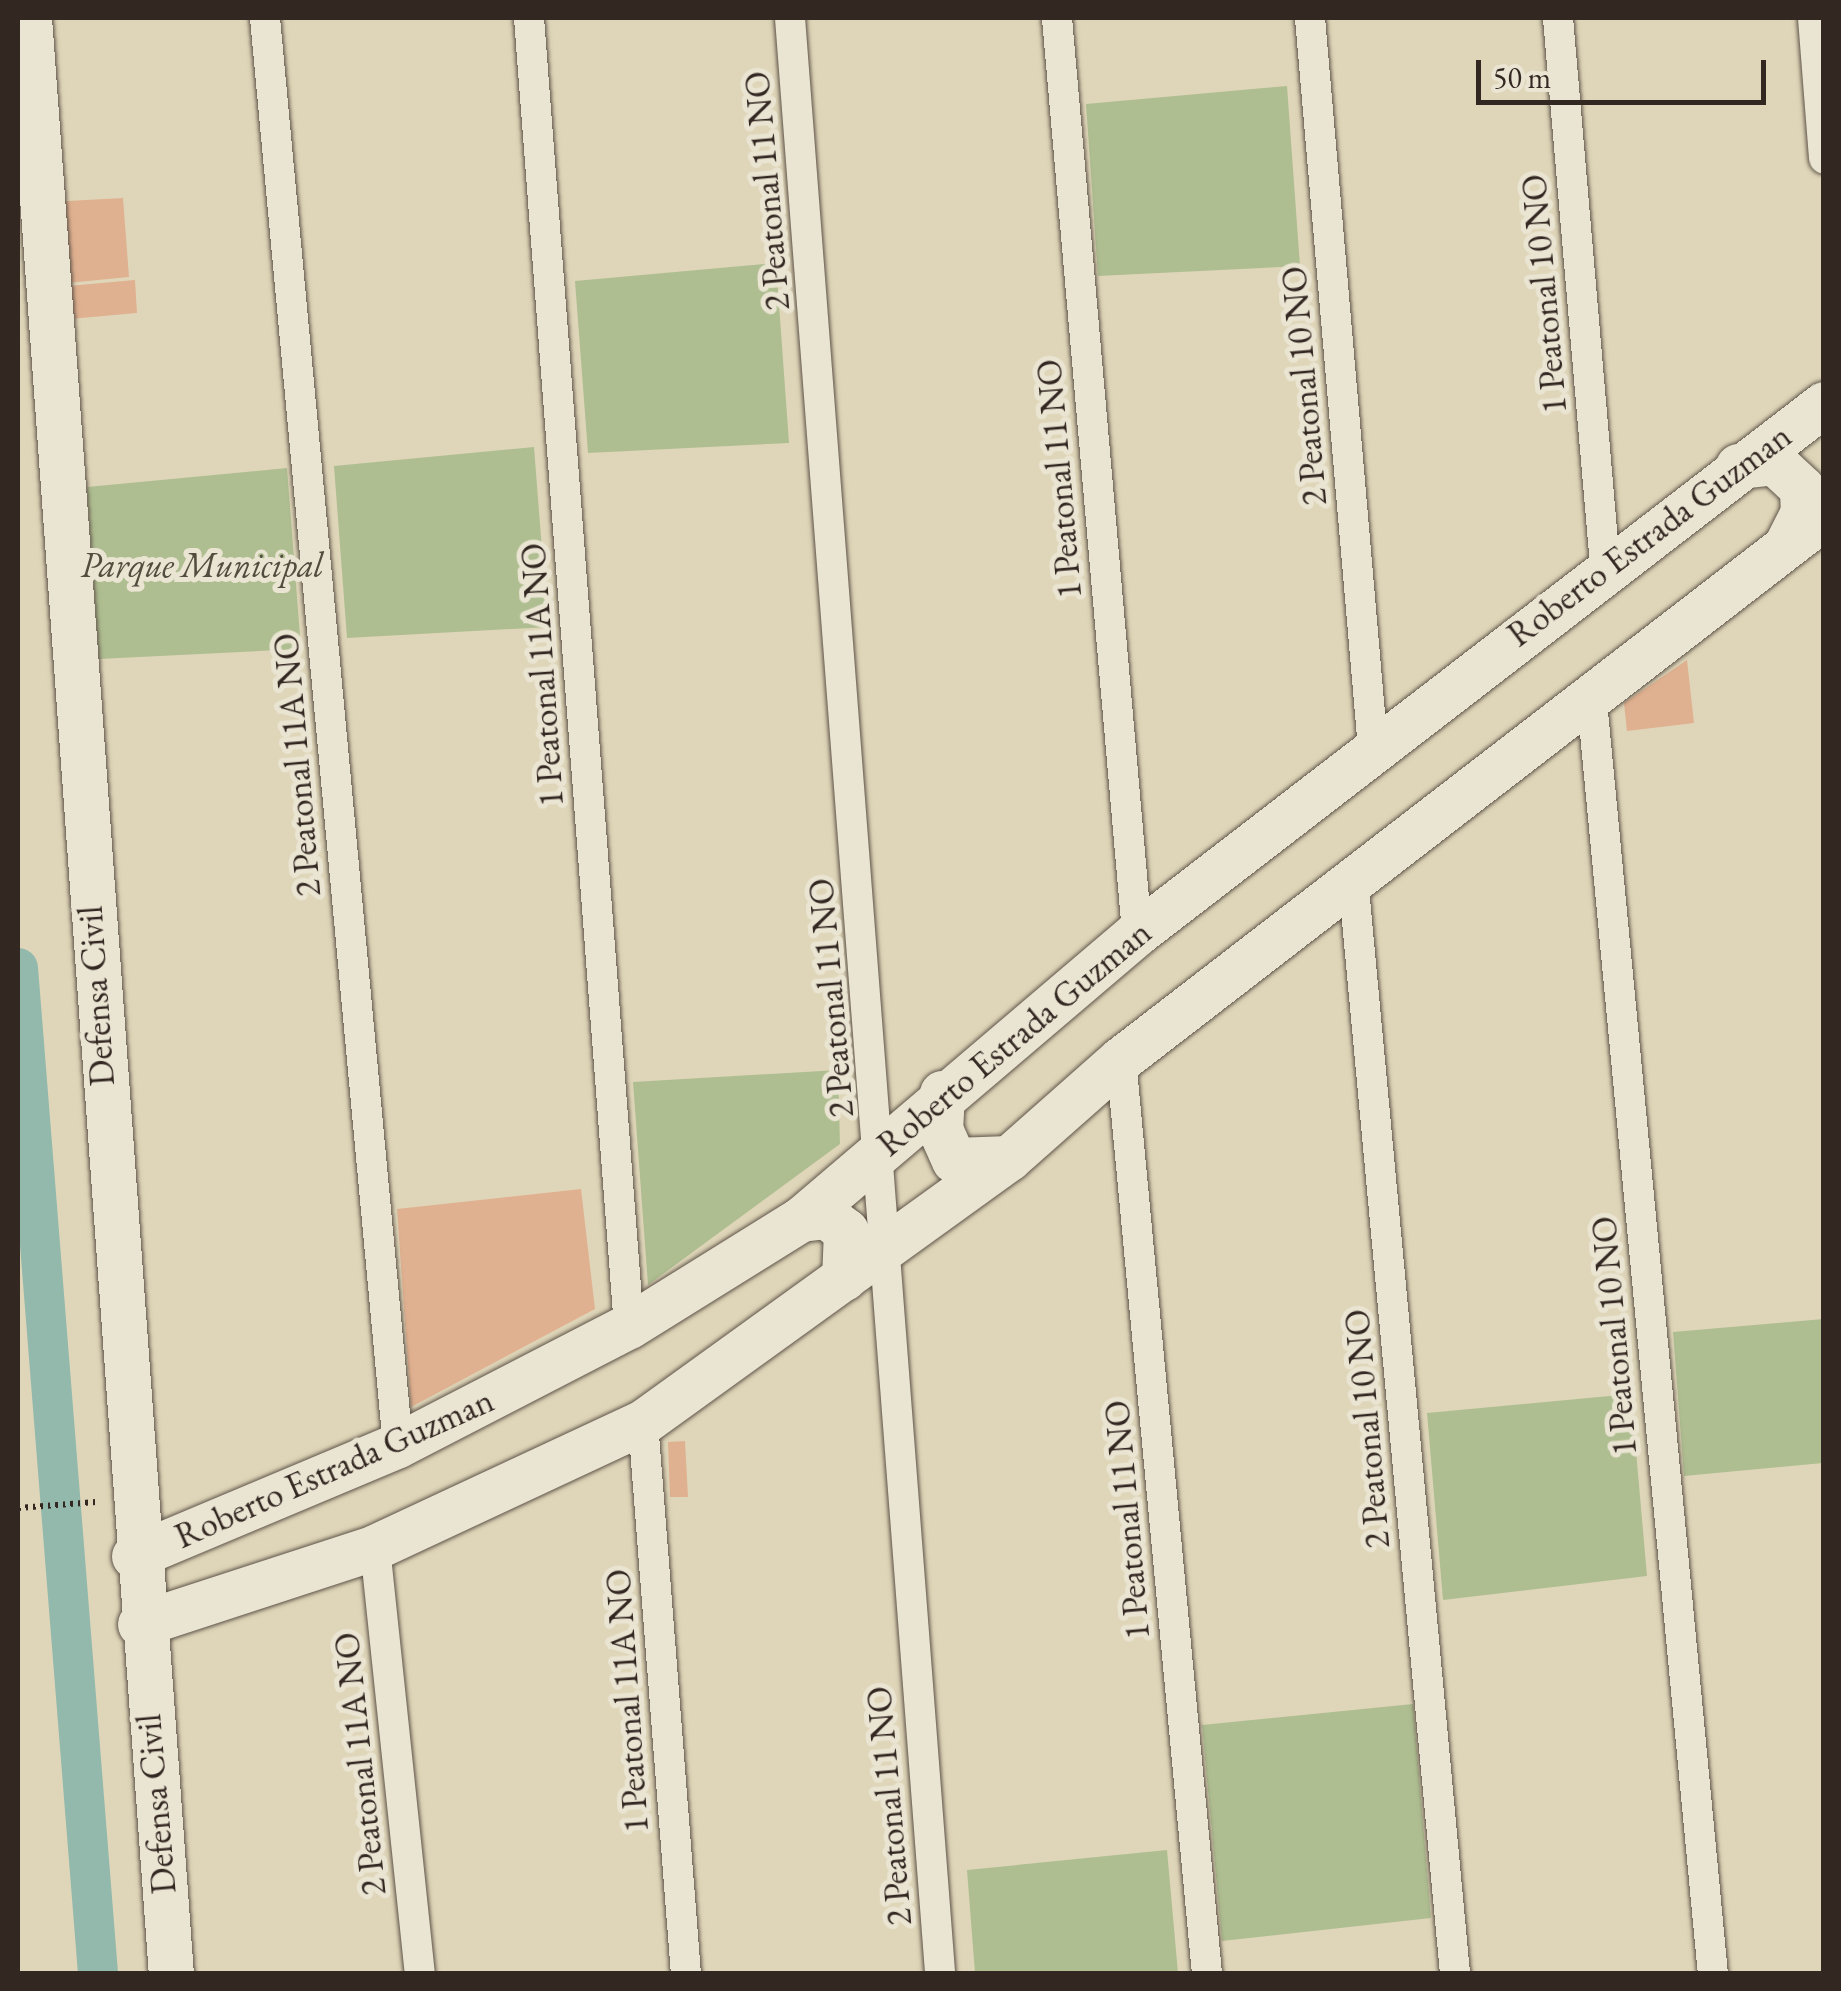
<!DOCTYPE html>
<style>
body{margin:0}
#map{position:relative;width:1841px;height:1991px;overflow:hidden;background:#dfd6b9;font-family:"EB Garamond",serif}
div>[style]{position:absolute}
.green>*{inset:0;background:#afbe91}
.canal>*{height:40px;margin:-20px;padding:0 20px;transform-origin:20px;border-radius:20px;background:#93b9ad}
.building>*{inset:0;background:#e0b190}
.path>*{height:6px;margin-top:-3px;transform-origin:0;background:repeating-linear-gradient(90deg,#332722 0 2.5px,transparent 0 7.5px)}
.roads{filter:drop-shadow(0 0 2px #5e5348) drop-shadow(0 0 2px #5e5348)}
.street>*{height:30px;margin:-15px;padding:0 15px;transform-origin:15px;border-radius:15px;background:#eae4d2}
.secondary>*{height:45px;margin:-22.5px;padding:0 22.5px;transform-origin:22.5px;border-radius:22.5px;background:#eae4d2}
span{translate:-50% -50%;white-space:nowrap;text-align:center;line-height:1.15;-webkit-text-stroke:10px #eae4d2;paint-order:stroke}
.street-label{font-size:35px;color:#332722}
.park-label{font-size:35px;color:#524d3e;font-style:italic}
.frame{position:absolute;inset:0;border:20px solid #332722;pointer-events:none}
.scale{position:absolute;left:1476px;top:60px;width:290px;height:45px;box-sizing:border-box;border:5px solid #332722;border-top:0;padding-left:12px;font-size:30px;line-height:35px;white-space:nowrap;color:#332722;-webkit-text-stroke:8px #eae4d2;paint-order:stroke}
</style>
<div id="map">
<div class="green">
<i style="clip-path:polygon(1287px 86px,1300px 266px,1098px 276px,1086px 104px)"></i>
<i style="clip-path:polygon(776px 263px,789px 443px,588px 453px,575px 281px)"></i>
<i style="clip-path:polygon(534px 447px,548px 627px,347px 638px,334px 466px)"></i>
<i style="clip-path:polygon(287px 468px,301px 649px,99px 659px,87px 487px)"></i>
<i style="clip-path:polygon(838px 1070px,840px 1144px,648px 1285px,633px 1082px)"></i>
<i style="clip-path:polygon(1823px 1319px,1823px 1463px,1684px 1476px,1673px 1332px)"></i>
<i style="clip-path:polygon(1631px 1394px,1647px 1576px,1443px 1600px,1427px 1413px)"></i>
<i style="clip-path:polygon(1413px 1704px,1431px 1918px,1222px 1941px,1202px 1725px)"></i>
<i style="clip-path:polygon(1167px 1850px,1178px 1973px,975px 1973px,967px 1870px)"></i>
</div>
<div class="canal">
<i style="left:18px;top:968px;width:1009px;rotate:85.45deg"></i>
</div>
<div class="building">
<i style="clip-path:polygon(123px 198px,129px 277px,57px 284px,50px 202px)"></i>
<i style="clip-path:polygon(135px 280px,137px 313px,70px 319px,68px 286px)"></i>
<i style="clip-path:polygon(1687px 660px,1694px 723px,1627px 731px,1624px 703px)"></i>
<i style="clip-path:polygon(581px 1189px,595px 1309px,411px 1407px,397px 1209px)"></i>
<i style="clip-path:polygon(685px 1441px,688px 1497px,670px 1497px,668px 1442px)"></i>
</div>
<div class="path">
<i style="left:18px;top:1508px;width:78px;rotate:-4.4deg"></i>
</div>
<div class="roads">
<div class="street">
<i style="left:265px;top:18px;width:1433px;rotate:84.68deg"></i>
<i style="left:529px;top:18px;width:1312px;rotate:85.63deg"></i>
<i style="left:790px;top:18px;width:1962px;rotate:85.61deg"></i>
<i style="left:1057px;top:18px;width:918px;rotate:85deg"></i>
<i style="left:1310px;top:18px;width:733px;rotate:85.07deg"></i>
<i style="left:1558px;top:18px;width:549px;rotate:85.09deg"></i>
<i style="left:1813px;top:18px;width:141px;rotate:85.5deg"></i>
<i style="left:1591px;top:691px;width:1289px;rotate:84.57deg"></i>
<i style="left:1353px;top:878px;width:1101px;rotate:84.68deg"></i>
<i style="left:1121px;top:1059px;width:919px;rotate:84.63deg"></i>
<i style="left:643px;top:1422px;width:554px;rotate:85.55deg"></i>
<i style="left:375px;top:1547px;width:429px;rotate:84deg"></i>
</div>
<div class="secondary">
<i style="left:29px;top:18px;width:1961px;rotate:85.85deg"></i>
<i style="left:1738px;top:466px;width:36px;rotate:-6deg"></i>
<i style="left:1774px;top:462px;width:38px;rotate:43deg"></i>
<i style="left:1802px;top:488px;width:24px;rotate:88deg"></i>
<i style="left:1803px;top:512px;width:37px;rotate:117deg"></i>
<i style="left:942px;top:1093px;width:36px;rotate:93deg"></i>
<i style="left:940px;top:1129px;width:34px;rotate:66deg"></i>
<i style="left:954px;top:1160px;width:55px;rotate:-2.1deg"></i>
<i style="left:801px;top:1219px;width:25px;rotate:-7deg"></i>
<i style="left:826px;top:1216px;width:25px;rotate:37deg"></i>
<i style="left:846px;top:1231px;width:47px;rotate:92.4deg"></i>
<i style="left:134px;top:1556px;width:286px;rotate:-22.8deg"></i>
<i style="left:398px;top:1445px;width:260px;rotate:-27.3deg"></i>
<i style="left:629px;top:1326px;width:203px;rotate:-31.9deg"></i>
<i style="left:801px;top:1219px;width:441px;rotate:-40.4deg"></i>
<i style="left:1137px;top:933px;width:867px;rotate:-37.6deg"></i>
<i style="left:140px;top:1624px;width:247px;rotate:-18.1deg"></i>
<i style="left:375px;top:1547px;width:296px;rotate:-25deg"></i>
<i style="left:643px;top:1422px;width:451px;rotate:-35.8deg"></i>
<i style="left:1009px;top:1158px;width:149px;rotate:-41.5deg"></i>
<i style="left:1121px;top:1059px;width:888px;rotate:-37.63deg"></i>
</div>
</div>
<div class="street-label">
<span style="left:767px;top:191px;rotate:-95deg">2 Peatonal 11 NO</span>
<span style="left:1544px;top:294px;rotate:-95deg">1 Peatonal 10 NO</span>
<span style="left:1304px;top:386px;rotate:-95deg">2 Peatonal 10 NO</span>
<span style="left:1059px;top:479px;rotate:-95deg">1 Peatonal 11 NO</span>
<span style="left:1649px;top:535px;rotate:-37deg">Roberto Estrada Guzman</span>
<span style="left:542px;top:675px;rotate:-94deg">1 Peatonal 11A NO</span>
<span style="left:297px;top:765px;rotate:-95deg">2 Peatonal 11A NO</span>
<span style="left:96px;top:996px;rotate:-94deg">Defensa Civil</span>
<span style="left:831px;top:998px;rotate:-95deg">2 Peatonal 11 NO</span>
<span style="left:1014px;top:1038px;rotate:-40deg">Roberto Estrada Guzman</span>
<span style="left:1614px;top:1336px;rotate:-95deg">1 Peatonal 10 NO</span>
<span style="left:1367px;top:1429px;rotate:-95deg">2 Peatonal 10 NO</span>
<span style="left:334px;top:1468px;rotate:-24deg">Roberto Estrada Guzman</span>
<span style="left:1127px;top:1520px;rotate:-95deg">1 Peatonal 11 NO</span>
<span style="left:627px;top:1701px;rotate:-94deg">1 Peatonal 11A NO</span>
<span style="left:360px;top:1764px;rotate:-96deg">2 Peatonal 11A NO</span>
<span style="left:156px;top:1804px;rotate:-95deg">Defensa Civil</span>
<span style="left:889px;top:1806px;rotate:-95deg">2 Peatonal 11 NO</span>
</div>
<div class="park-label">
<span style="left:202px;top:565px">Parque Municipal</span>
</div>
<div class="frame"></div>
<div class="scale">50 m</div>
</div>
